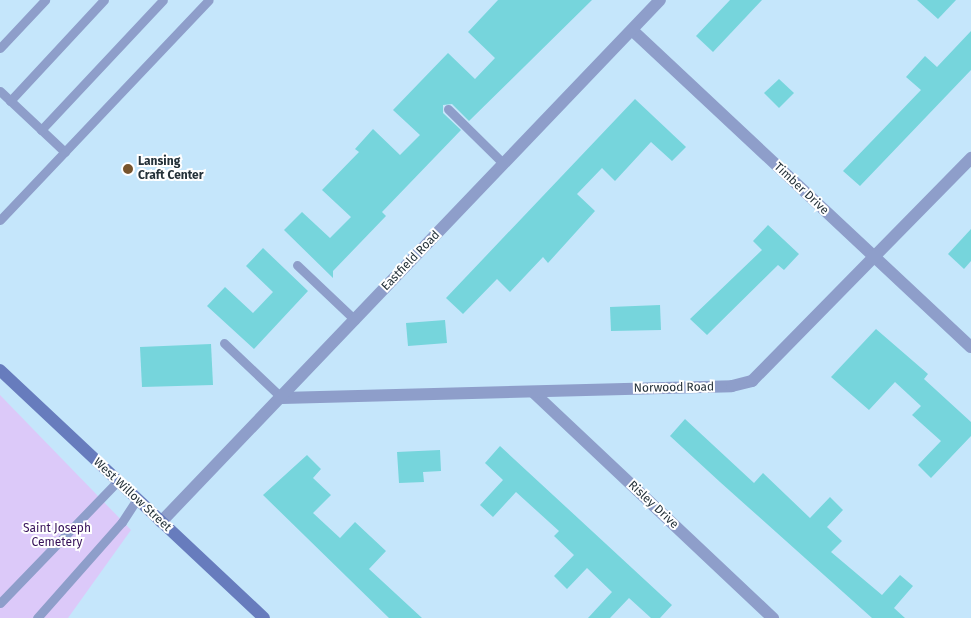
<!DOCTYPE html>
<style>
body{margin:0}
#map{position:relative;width:971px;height:618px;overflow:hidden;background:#c5e6fb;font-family:"Fira Sans",sans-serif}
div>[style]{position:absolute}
.green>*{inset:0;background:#dcc9f9}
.building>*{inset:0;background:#76d5dc}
.lane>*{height:9px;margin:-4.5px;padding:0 4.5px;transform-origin:4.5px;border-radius:4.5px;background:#8e9eca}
.street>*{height:12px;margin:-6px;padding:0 6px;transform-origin:6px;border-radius:6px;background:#8e9eca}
.secondary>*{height:12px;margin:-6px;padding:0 6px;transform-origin:6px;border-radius:6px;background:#677cbd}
.dots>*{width:14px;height:14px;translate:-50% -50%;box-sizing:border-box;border:2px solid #fff;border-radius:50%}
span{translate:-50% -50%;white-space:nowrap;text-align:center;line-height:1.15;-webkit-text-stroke:4px #fff;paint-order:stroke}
.poi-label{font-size:12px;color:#243139;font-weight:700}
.left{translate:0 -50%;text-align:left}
.street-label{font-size:12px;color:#243139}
.park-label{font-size:12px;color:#37125a}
</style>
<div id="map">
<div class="green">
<i style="clip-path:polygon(0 395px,131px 530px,68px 618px,0 618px)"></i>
</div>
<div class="building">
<i style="clip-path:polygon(498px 0,592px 0,469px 121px,452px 104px,443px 105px,443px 113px,461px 130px,382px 212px,386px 216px,333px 271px,333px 278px,284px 230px,302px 212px,330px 238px,351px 217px,322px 190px,359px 152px,355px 149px,373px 129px,400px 155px,420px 135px,393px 110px,448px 53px,475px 79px,495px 58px,468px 32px)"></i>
<i style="clip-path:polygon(730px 0,762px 0,713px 52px,696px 36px)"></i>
<i style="clip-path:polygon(917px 0,956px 0,938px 19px)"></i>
<i style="clip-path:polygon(971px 31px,971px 70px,860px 186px,843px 171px,921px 90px,906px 77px,925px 56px,937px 67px)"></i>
<i style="clip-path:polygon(779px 79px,794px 93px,779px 108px,764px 93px)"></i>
<i style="clip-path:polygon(635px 99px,686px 147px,672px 161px,651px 142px,615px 181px,602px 168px,577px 194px,595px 211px,548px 263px,543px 257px,510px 292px,497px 279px,463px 314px,446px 298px)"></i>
<i style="clip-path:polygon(768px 225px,799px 254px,784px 270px,778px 265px,707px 335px,690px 319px,762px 250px,753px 241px)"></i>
<i style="clip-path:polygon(971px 229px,971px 261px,964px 269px,948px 254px)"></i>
<i style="clip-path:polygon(263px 248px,308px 291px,254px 349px,207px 306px,225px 287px,253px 313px,273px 292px,246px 266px)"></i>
<i style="clip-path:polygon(660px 305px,661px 330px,611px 331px,610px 307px)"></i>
<i style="clip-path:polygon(445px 320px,447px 343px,408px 346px,406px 323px)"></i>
<i style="clip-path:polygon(876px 329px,928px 374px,924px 379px,971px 422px,971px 436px,931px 478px,918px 465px,941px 441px,912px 415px,921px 406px,895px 382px,869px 410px,831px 377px)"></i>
<i style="clip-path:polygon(211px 344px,213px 385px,142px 387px,140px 347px)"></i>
<i style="clip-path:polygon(685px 419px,754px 483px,763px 473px,810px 518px,830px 497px,843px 510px,827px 527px,842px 541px,831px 552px,882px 595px,900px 575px,913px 586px,894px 608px,905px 618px,872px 618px,720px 482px,670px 436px)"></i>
<i style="clip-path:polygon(500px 446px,672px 605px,660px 618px,651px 618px,629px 598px,610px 618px,588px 618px,612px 592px,587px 568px,567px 589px,554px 576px,574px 555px,554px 536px,559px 531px,516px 492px,493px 517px,480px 505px,503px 480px,485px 463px)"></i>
<i style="clip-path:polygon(440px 450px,441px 471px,423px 472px,424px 482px,399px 483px,397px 452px)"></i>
<i style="clip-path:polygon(307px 455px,321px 469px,313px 478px,331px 495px,313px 513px,340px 538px,355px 522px,386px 551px,369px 569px,422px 618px,389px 618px,263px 495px)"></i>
</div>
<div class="lane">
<i style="left:0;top:48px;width:66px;rotate:-46.8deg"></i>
<i style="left:0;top:91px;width:89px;rotate:43.2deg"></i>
<i style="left:10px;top:101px;width:138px;rotate:-47.1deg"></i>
<i style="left:448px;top:109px;width:78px;rotate:44.5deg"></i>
<i style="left:41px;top:130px;width:178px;rotate:-46.8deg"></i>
<i style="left:0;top:220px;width:303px;rotate:-46.5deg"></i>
<i style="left:297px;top:265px;width:80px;rotate:43.5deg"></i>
<i style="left:224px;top:343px;width:80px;rotate:43.5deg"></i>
<i style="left:0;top:603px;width:168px;rotate:-46deg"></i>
<i style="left:37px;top:618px;width:128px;rotate:-48.5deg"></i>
<i style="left:122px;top:522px;width:27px;rotate:-57deg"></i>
</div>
<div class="street">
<i style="left:632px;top:30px;width:464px;rotate:43.1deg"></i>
<i style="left:533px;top:392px;width:330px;rotate:43.3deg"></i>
<i style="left:282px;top:398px;width:450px;rotate:-1.5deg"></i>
<i style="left:732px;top:386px;width:21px;rotate:-14deg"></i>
<i style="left:752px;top:381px;width:313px;rotate:-45.5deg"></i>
<i style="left:161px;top:522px;width:722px;rotate:-46.29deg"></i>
</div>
<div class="secondary">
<i style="left:0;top:370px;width:362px;rotate:43.2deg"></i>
</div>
<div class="dots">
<i style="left:128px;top:169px;background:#77542d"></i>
</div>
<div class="poi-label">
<span class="left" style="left:138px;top:169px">Lansing<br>Craft Center</span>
</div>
<div class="street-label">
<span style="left:801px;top:189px;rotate:43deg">Timber Drive</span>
<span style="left:411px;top:261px;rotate:-46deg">Eastfield Road</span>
<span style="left:674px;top:388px;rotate:-1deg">Norwood Road</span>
<span style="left:132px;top:495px;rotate:43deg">West Willow Street</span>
<span style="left:653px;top:505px;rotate:43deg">Risley Drive</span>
</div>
<div class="park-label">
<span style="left:57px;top:536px">Saint Joseph<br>Cemetery</span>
</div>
</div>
